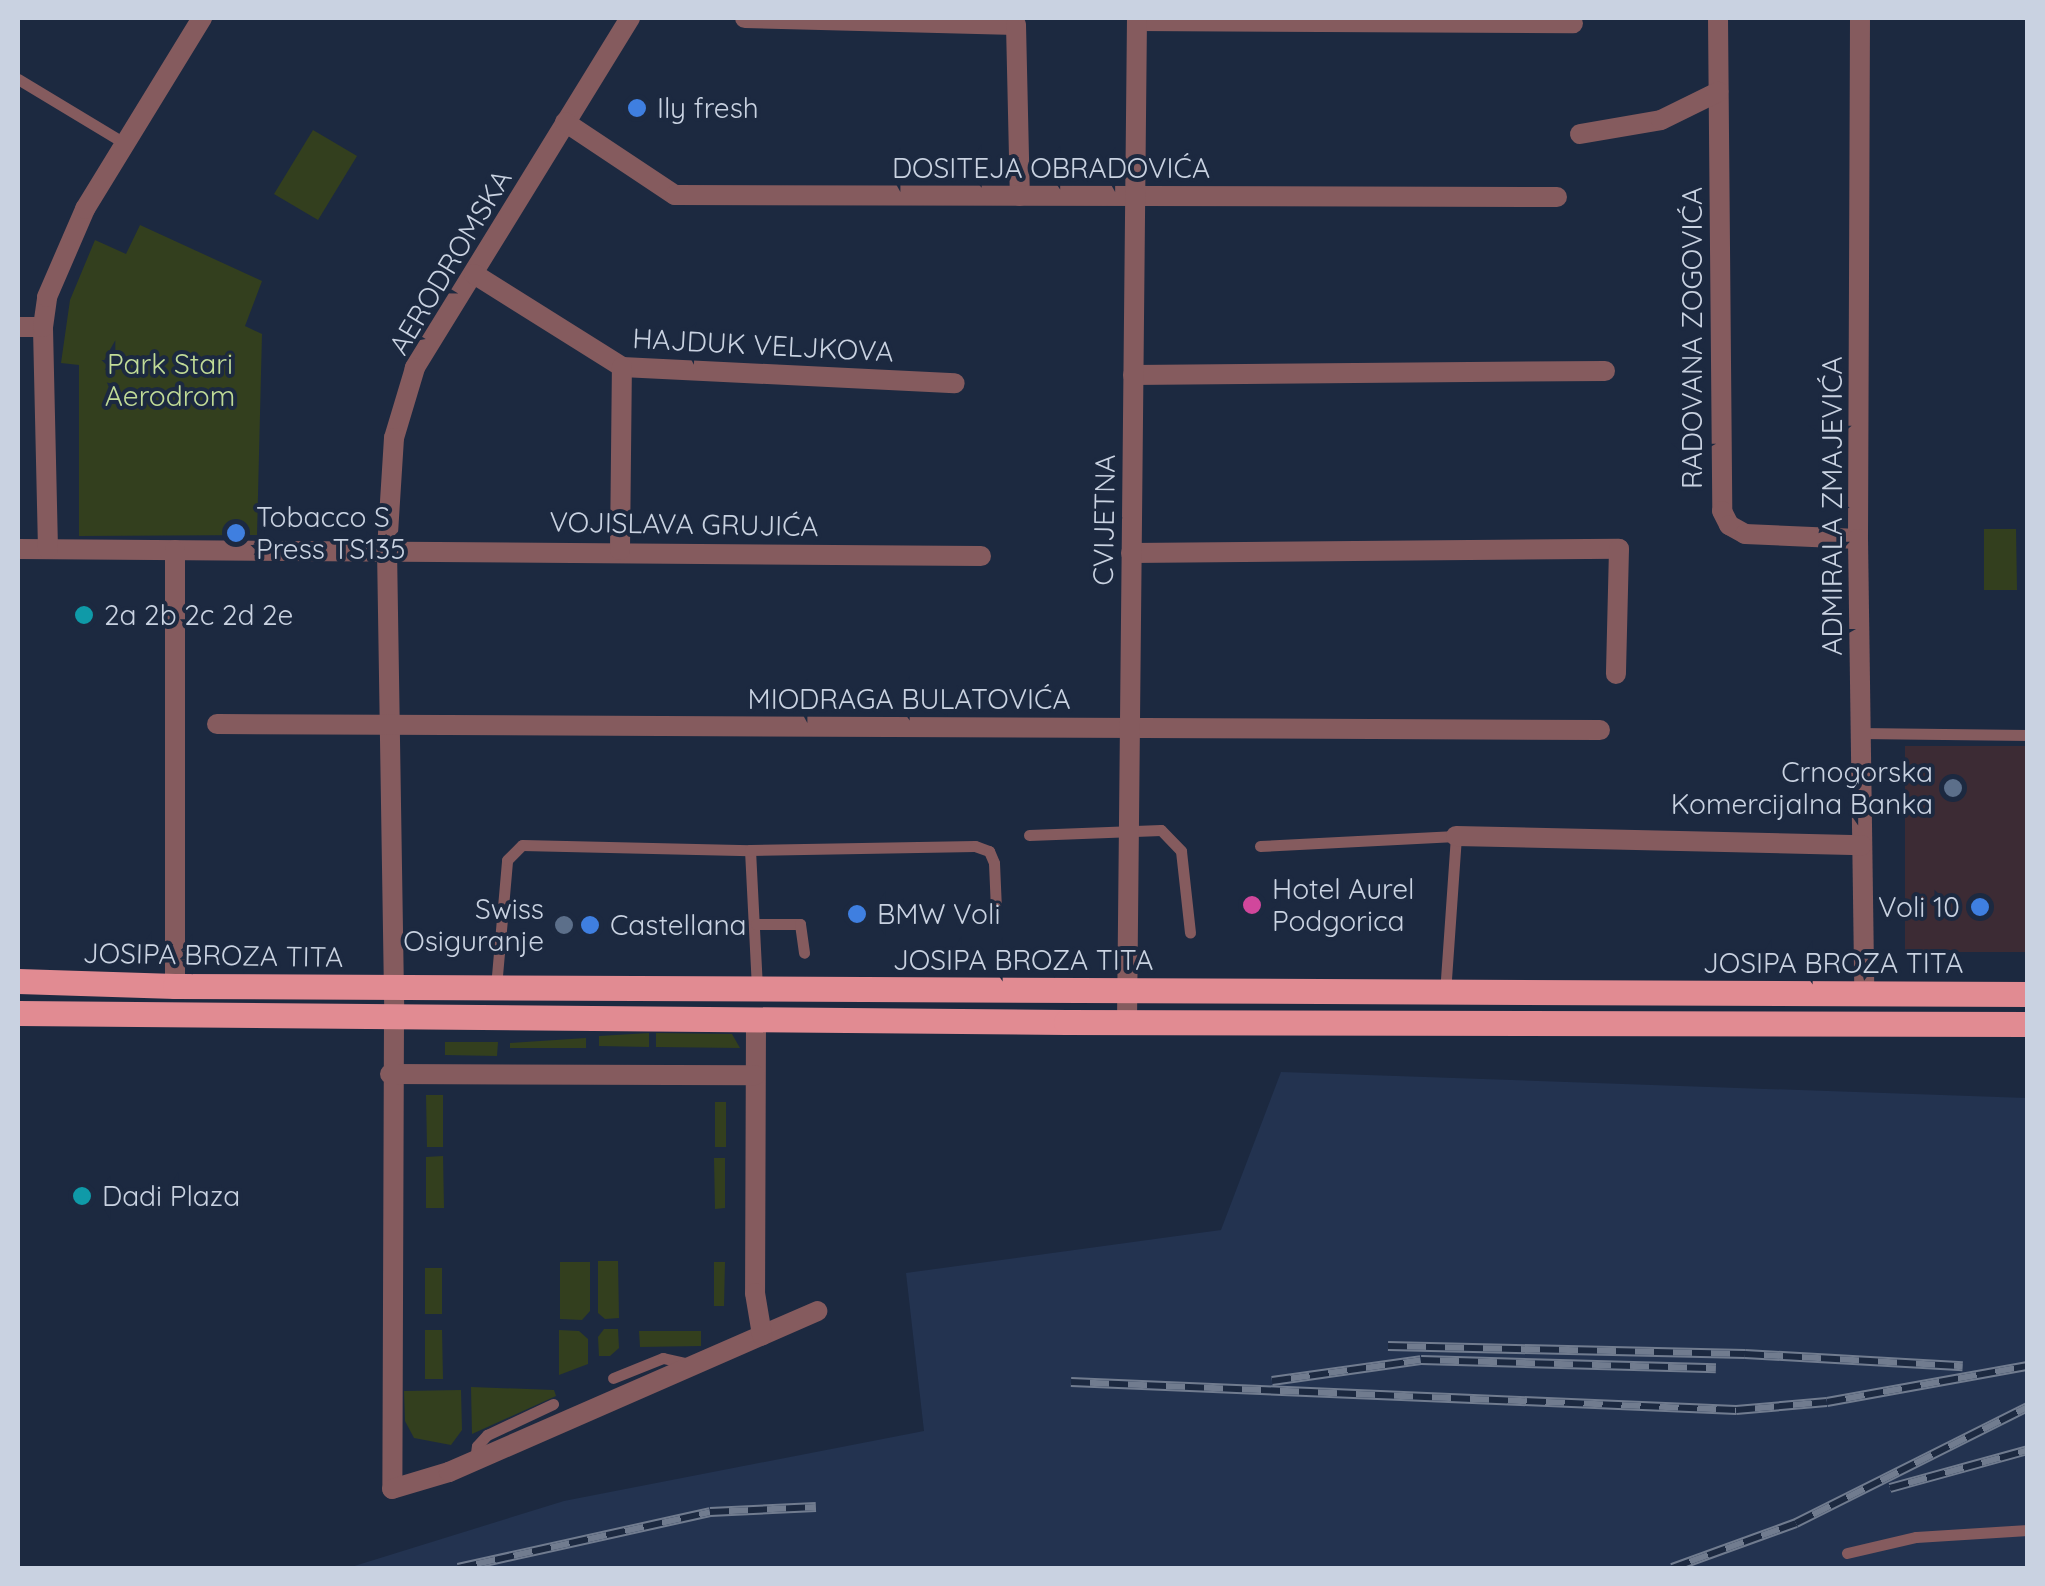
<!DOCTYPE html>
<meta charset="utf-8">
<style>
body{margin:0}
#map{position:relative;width:2045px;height:1586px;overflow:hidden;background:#1c2940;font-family:Quicksand,sans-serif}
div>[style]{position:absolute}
.commercial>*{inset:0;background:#3c2b34}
.built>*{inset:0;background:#233350}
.green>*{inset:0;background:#333f1e}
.service>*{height:11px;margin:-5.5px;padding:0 5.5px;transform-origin:5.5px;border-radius:5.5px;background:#855b5e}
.minor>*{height:20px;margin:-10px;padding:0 10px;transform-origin:10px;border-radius:10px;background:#855b5e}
.primary>*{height:25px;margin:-12.5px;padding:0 12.5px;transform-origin:12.5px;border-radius:12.5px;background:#e18b92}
.rail>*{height:10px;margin-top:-5px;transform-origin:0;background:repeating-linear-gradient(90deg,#1c2940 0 19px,#717c8f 0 38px);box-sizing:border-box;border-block:2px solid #717c8f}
.dots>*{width:28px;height:28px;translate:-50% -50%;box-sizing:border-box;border:5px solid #1c2940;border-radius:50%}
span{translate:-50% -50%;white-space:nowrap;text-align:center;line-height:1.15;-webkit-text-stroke:8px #1c2940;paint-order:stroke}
.poi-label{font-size:28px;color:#c9d2e1}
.left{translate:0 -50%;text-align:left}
.right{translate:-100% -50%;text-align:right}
.street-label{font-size:28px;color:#c9d2e1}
.park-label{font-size:28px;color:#c0db97}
.frame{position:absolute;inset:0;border:20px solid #c9d2e1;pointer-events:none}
</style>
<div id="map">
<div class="commercial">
<i style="clip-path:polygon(1905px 746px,2027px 746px,2027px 952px,1905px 952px)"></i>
</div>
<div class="built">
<i style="clip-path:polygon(1281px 1072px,2027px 1098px,2027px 1568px,348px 1568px,564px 1501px,924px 1431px,906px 1273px,1221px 1230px)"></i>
</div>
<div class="green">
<i style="clip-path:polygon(313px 130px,357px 156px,318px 220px,274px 194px)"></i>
<i style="clip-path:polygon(140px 225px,262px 281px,245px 326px,262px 334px,257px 535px,79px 536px,79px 365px,61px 363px,70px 300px,95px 240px,126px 254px)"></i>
<i style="clip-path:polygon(1984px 529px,2016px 529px,2017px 590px,1984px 590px)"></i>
<i style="clip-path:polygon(649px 1033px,649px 1047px,599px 1046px,599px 1036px)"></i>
<i style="clip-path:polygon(656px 1033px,732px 1034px,740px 1048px,656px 1047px)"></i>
<i style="clip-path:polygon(586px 1038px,586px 1048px,510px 1048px,510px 1043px)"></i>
<i style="clip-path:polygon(445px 1042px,498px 1042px,497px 1056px,445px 1055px)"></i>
<i style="clip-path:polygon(426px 1095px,443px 1095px,443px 1147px,427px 1147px)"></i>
<i style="clip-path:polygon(715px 1102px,726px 1102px,726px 1147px,715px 1147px)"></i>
<i style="clip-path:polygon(443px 1156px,444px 1208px,426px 1208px,426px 1157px)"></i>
<i style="clip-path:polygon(714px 1158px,725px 1158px,725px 1208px,715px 1209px)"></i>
<i style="clip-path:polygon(598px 1261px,618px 1261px,619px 1318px,605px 1319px,598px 1313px)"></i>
<i style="clip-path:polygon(560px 1262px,590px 1262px,590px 1311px,582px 1320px,560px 1319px)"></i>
<i style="clip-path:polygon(714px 1262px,725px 1262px,724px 1306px,714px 1306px)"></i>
<i style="clip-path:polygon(425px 1268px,442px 1268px,442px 1314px,425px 1314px)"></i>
<i style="clip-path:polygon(604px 1329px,618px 1329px,619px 1348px,610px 1356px,599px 1356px,598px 1337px)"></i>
<i style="clip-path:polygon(425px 1330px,442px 1330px,443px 1379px,425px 1379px)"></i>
<i style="clip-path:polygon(559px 1330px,579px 1331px,588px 1339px,588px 1364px,559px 1375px)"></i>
<i style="clip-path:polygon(639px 1331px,701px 1331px,701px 1346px,640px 1347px)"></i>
<i style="clip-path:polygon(471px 1387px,554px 1390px,556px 1396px,472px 1434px)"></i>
<i style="clip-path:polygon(461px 1390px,462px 1430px,451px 1445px,414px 1438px,405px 1421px,404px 1391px)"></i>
</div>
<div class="service">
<i style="left:18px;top:79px;width:124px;rotate:31.1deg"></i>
<i style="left:1859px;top:733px;width:169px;rotate:0.7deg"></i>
<i style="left:1029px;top:835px;width:132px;rotate:-2.2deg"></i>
<i style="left:1161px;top:830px;width:29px;rotate:46deg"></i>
<i style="left:1181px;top:851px;width:82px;rotate:83.7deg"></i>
<i style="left:1260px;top:846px;width:196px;rotate:-2.9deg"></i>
<i style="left:1456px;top:836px;width:156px;rotate:94deg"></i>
<i style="left:750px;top:850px;width:139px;rotate:87.1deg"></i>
<i style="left:756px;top:924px;width:44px"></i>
<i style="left:800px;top:924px;width:29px;rotate:82deg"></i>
<i style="left:496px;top:987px;width:127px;rotate:-85deg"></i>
<i style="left:507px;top:860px;width:21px;rotate:-45deg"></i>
<i style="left:522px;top:845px;width:228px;rotate:1.3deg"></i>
<i style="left:750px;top:850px;width:225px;rotate:-1deg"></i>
<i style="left:975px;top:846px;width:15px;rotate:20deg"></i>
<i style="left:989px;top:851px;width:13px;rotate:67deg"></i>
<i style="left:994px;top:863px;width:45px;rotate:87.5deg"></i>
<i style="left:613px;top:1378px;width:54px;rotate:-21.8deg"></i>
<i style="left:663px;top:1358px;width:31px;rotate:13deg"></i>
<i style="left:475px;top:1460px;width:14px;rotate:-82deg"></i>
<i style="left:477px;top:1446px;width:15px;rotate:-48deg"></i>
<i style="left:487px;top:1435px;width:73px;rotate:-25.2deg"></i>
<i style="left:1847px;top:1553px;width:71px;rotate:-13.1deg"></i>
<i style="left:1916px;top:1537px;width:112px;rotate:-3.6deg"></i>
</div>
<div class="minor">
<i style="left:630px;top:18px;width:411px;rotate:121.6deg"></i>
<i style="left:415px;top:368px;width:73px;rotate:106.7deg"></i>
<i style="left:394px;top:438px;width:111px;rotate:93.6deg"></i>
<i style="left:387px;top:549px;width:468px;rotate:89.1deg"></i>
<i style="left:394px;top:1017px;width:472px;rotate:90.2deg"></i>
<i style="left:392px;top:1489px;width:59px;rotate:-16.6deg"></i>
<i style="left:449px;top:1472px;width:402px;rotate:-23.6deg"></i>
<i style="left:745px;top:18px;width:271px;rotate:1.5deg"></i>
<i style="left:1016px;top:25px;width:171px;rotate:88.7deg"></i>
<i style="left:1718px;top:18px;width:493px;rotate:89.5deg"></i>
<i style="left:1722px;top:511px;width:16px;rotate:63deg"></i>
<i style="left:1729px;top:525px;width:18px;rotate:29deg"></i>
<i style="left:1745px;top:534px;width:113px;rotate:2.5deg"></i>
<i style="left:1860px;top:18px;width:521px;rotate:90.22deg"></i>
<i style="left:1858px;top:539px;width:455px;rotate:89.2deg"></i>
<i style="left:1137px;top:21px;width:436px;rotate:0.3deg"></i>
<i style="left:565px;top:122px;width:132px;rotate:33.6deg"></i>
<i style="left:675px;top:195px;width:882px;rotate:0.13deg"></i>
<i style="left:1580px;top:134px;width:82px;rotate:-9.8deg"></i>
<i style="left:1661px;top:120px;width:64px;rotate:-26.2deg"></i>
<i style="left:474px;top:274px;width:175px;rotate:32.1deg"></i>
<i style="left:622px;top:367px;width:333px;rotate:2.8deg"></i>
<i style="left:18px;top:327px;width:25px"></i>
<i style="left:1133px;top:375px;width:472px;rotate:-0.5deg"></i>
<i style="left:18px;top:549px;width:963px;rotate:0.42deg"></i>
<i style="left:48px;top:549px;width:222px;rotate:-91.3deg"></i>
<i style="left:43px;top:327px;width:30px;rotate:-82deg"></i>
<i style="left:47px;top:297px;width:96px;rotate:-66.6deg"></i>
<i style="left:85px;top:209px;width:224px;rotate:-58.5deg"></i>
<i style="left:175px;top:550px;width:436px;rotate:90deg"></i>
<i style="left:620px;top:550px;width:183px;rotate:-89.4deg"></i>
<i style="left:1131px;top:553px;width:488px;rotate:-0.5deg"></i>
<i style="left:1619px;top:549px;width:125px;rotate:91.4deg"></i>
<i style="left:217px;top:724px;width:1383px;rotate:0.25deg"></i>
<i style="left:1456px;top:836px;width:406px;rotate:1.3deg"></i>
<i style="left:756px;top:1020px;width:273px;rotate:90.2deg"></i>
<i style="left:755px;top:1293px;width:43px;rotate:80.5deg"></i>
<i style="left:1127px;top:1022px;width:1004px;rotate:-89.43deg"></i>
<i style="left:390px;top:1074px;width:365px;rotate:0.2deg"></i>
</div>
<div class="primary">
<i style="left:18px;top:981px;width:157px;rotate:1.8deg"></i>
<i style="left:175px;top:986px;width:1853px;rotate:0.25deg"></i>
<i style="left:18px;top:1013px;width:1048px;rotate:0.49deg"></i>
<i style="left:1066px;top:1022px;width:962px;rotate:0.12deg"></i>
</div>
<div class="rail">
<i style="left:1388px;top:1346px;width:357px;rotate:1.3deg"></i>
<i style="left:1745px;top:1354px;width:218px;rotate:3.2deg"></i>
<i style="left:1272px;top:1381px;width:150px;rotate:-8deg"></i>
<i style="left:1421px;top:1360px;width:295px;rotate:1.6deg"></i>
<i style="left:1071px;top:1382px;width:666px;rotate:2.41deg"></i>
<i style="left:1736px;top:1410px;width:91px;rotate:-5deg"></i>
<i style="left:1827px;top:1402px;width:204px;rotate:-10.2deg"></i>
<i style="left:1890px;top:1488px;width:143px;rotate:-15.4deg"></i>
<i style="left:458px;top:1568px;width:258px;rotate:-12.5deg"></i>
<i style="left:710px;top:1512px;width:106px;rotate:-2.7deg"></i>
<i style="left:1672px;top:1568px;width:132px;rotate:-19.9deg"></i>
<i style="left:1796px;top:1523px;width:259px;rotate:-26.6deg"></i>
</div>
<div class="dots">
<i style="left:637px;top:108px;background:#3f7fe0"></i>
<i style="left:236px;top:533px;background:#3f7fe0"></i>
<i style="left:84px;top:615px;background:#0f9aa8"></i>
<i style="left:1953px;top:788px;background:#5c6f8a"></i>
<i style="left:1252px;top:905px;background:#d1479c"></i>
<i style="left:1980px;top:907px;background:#3f7fe0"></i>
<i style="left:857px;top:914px;background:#3f7fe0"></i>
<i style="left:564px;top:925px;background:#5c6f8a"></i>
<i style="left:590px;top:925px;background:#3f7fe0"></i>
<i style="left:82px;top:1196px;background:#0f9aa8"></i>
</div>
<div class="poi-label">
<span class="left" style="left:657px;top:108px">Ily fresh</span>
<span class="left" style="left:256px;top:533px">Tobacco S<br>Press TS135</span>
<span class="left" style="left:104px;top:615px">2a 2b 2c 2d 2e</span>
<span class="right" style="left:1933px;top:788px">Crnogorska<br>Komercijalna Banka</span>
<span class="left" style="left:1272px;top:905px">Hotel Aurel<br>Podgorica</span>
<span class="right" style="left:1960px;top:907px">Voli 10</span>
<span class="right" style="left:544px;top:925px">Swiss<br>Osiguranje</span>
<span class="left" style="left:877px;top:914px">BMW Voli</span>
<span class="left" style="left:610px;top:925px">Castellana</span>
<span class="left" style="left:102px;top:1196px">Dadi Plaza</span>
</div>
<div class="street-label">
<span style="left:1051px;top:168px">DOSITEJA OBRADOVIĆA</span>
<span style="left:450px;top:262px;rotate:-59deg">AERODROMSKA</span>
<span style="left:1692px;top:338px;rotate:-90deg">RADOVANA ZOGOVIĆA</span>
<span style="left:763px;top:345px;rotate:3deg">HAJDUK VELJKOVA</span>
<span style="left:1832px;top:506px;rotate:-90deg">ADMIRALA ZMAJEVIĆA</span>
<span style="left:1104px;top:520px;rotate:-89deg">CVIJETNA</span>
<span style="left:684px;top:524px;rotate:1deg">VOJISLAVA GRUJIĆA</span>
<span style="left:909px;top:699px">MIODRAGA BULATOVIĆA</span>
<span style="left:213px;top:955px;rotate:1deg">JOSIPA BROZA TITA</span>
<span style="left:1023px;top:960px">JOSIPA BROZA TITA</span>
<span style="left:1833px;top:963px">JOSIPA BROZA TITA</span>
</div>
<div class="park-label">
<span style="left:170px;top:380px">Park Stari<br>Aerodrom</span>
</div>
<div class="frame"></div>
</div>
